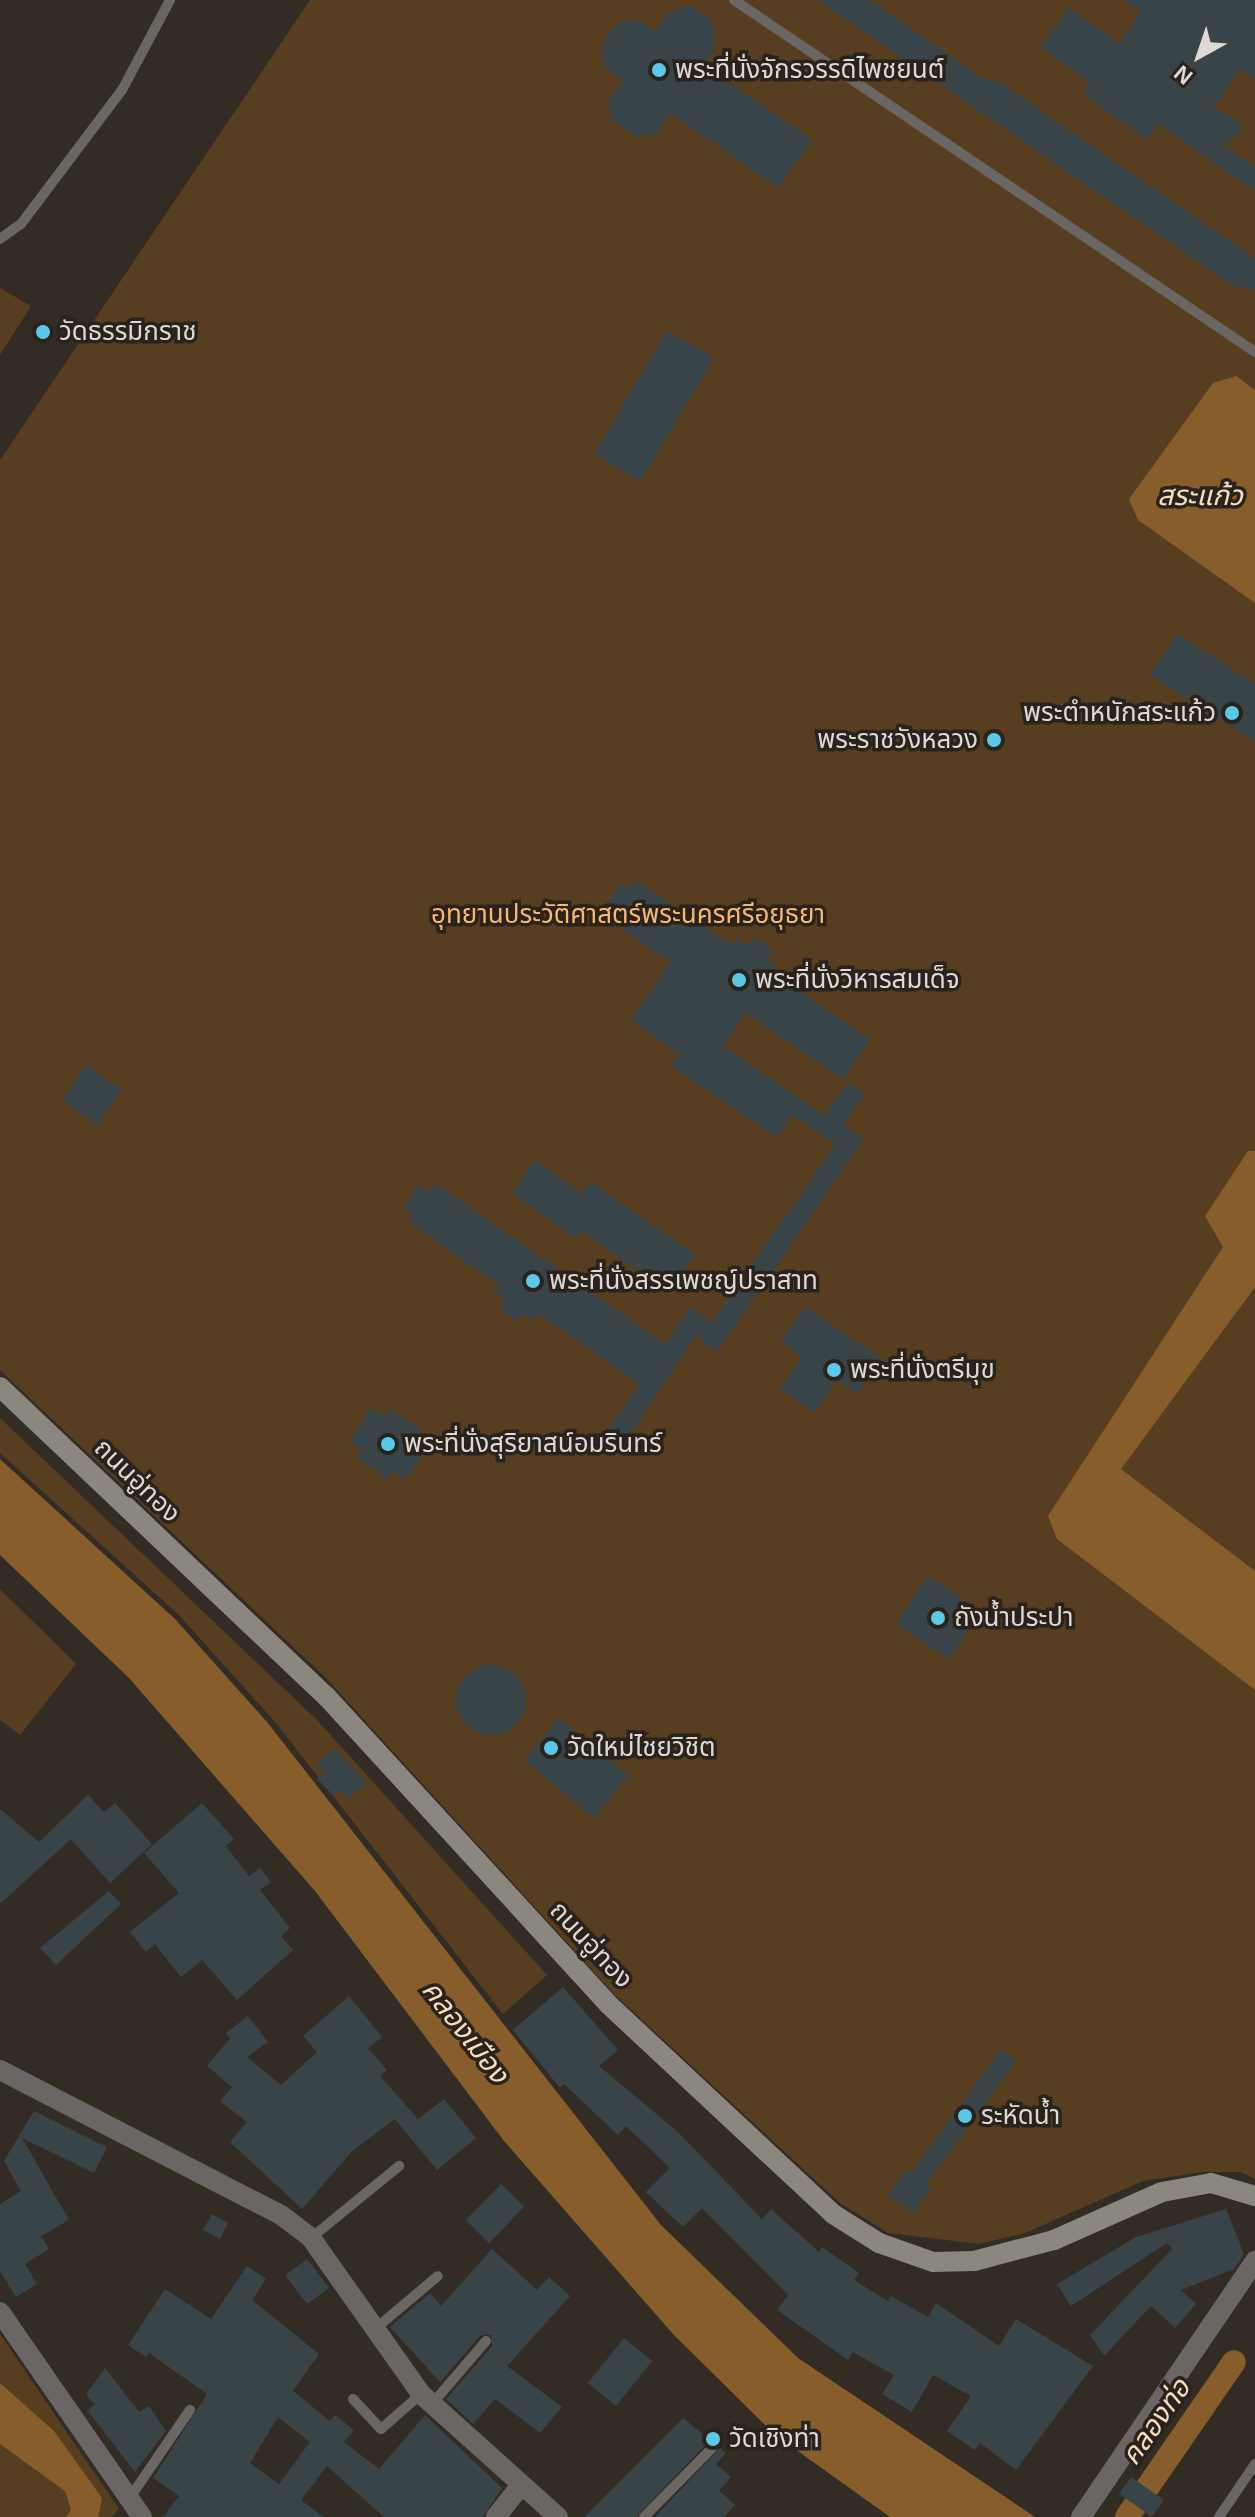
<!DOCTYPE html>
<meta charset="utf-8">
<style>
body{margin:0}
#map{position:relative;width:1255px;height:2517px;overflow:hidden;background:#332c25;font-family:Helvetica,"Noto Sans Thai",sans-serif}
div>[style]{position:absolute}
.green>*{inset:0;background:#573e21}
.water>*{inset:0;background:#875d2c}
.canal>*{height:24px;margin:-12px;padding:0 12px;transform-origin:12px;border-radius:12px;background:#875d2c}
.building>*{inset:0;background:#394448}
.round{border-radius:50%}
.lane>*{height:10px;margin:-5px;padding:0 5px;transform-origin:5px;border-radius:5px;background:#6a6663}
.street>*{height:20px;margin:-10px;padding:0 10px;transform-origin:10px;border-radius:10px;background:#6a6663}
.secondary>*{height:20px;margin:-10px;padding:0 10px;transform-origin:10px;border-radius:10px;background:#8c8681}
.dots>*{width:22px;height:22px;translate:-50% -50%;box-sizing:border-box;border:4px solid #29231c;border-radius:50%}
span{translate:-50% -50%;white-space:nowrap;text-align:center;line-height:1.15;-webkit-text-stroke:7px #29231c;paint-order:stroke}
.poi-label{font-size:26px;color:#ded9d5}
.left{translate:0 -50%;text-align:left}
.right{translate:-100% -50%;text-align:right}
.park-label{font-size:26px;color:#f8b870}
.street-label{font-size:26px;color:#ded9d5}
.water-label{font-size:28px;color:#f7ddc1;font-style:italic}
.north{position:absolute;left:1159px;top:16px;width:80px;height:80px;-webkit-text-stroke:6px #29231c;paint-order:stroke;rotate:220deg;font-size:22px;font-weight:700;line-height:32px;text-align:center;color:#ded9d5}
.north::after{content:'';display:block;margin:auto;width:28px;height:36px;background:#ded9d5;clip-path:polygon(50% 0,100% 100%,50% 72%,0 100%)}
</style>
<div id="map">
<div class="green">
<i style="clip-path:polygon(310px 0,1255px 0,1255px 2179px,1241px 2172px,1203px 2172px,1143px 2181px,1025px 2233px,979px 2244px,888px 2233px,840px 2203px,615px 1995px,326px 1678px,0 1370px,0 460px)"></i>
<i style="clip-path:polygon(0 288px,31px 306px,0 355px)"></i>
<i style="clip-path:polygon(0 1418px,317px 1720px,547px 1975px,503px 2014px,276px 1723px,179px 1615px,0 1453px)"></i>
<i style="clip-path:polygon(0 1589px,76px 1664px,20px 1735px,0 1720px)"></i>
<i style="clip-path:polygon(0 2334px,119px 2509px,112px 2517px,0 2517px)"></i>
</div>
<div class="water">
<i style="clip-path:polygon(1236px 376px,1255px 390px,1255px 603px,1138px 520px,1129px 499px,1213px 383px)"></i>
<i style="clip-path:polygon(1248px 1151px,1255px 1151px,1255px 1287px,1121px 1469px,1255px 1571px,1255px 1690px,1057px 1539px,1048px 1516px,1223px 1247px,1205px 1216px)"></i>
<i style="clip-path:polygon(0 1459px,175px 1619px,267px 1722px,661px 2225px,798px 2358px,1035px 2517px,890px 2517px,774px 2434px,673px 2334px,504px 2141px,315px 1891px,129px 1678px,0 1555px)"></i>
<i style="clip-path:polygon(0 2383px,54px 2431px,102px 2498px,98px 2517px,66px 2517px,71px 2510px,65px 2491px,0 2444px)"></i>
</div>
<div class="canal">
<i style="left:1127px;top:2517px;width:188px;rotate:-55.4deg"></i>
</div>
<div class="building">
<i style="clip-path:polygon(818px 0,870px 0,984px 80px,999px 82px,1255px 258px,1255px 290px,1233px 286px)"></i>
<i style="clip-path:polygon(1124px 0,1255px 0,1255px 80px,1240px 69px,1213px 108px,1241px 122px,1240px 133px,1224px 146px,1255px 167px,1255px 191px,1158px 124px,1147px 140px,1083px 94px,1091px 83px,1041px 47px,1069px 8px,1119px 43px,1141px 12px)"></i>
<i style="clip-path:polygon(691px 6px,713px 21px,716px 47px,704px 65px,812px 140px,779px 188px,670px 113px,656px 134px,635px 137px,611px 119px,608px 101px,623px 80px,605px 68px,601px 47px,618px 22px,638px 20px,655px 31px,668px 12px)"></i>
<i style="clip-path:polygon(667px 330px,714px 358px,640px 482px,594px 454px)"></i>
<i style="clip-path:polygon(1177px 634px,1255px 684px,1255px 742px,1150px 675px)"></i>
<i style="clip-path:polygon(636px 881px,733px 946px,737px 939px,748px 946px,754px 937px,773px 950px,767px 959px,777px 966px,773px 973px,870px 1039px,843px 1079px,746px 1013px,723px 1046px,824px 1115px,848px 1082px,865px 1095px,843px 1125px,864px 1139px,717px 1352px,696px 1336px,614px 1458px,597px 1446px,639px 1384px,539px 1314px,534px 1321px,523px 1314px,518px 1322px,499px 1309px,505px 1301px,494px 1294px,500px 1286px,408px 1222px,413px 1214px,404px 1208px,419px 1184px,429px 1192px,435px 1183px,665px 1344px,690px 1307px,712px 1322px,835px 1145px,792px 1115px,777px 1138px,671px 1066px,680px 1054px,630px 1020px,670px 962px,609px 920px,615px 912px,606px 906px,621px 883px,630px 889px)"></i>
<i style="clip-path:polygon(86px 1065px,122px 1090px,97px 1125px,62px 1100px)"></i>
<i style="clip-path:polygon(535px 1160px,582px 1193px,590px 1181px,695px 1255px,668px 1292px,582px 1231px,576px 1239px,512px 1193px)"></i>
<i style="clip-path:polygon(805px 1307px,882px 1359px,858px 1394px,837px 1380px,815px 1413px,780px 1389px,802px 1357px,781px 1342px)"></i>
<i style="clip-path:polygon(371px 1408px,384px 1416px,389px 1408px,421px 1429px,416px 1437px,428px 1446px,405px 1480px,393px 1471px,388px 1479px,356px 1457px,361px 1450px,349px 1442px)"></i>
<i style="clip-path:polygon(927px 1576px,981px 1611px,949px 1659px,896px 1624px)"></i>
<i class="round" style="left:456px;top:1665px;width:70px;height:70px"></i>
<i style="clip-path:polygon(559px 1718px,629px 1776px,594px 1818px,524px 1760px)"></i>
<i style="clip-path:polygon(334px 1748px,367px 1782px,349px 1799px,340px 1790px,334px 1796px,317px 1779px,324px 1773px,316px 1765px)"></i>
<i style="clip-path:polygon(88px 1795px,104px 1812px,115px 1803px,152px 1844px,110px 1883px,71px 1839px,0 1904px,0 1809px,39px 1842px)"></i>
<i style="clip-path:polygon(202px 1803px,234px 1839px,226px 1846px,249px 1876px,260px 1868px,271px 1882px,260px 1890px,290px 1928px,281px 1936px,293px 1950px,237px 2000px,202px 1960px,181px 1977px,155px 1944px,146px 1952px,130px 1932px,179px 1893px,144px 1853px)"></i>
<i style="clip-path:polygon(109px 1891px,121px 1904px,56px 1965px,40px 1948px)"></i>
<i style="clip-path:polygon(563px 1987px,618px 2050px,599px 2066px,678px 2132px,762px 2219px,771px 2209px,819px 2252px,822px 2247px,859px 2273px,854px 2280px,888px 2301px,891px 2296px,928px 2317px,936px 2303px,999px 2346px,1016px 2319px,1093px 2366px,1016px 2470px,980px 2443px,975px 2450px,947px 2431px,971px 2396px,933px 2375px,912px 2412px,882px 2394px,894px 2375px,853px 2352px,848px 2360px,777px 2310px,788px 2295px,702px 2208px,683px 2227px,646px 2192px,670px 2168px,626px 2126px,618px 2135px,564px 2084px,560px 2088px,513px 2030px)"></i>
<i style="clip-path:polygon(349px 1996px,382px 2037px,368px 2048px,387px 2070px,380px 2076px,418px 2119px,444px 2099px,476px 2138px,437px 2170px,395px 2119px,352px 2151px,302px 2209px,230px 2142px,247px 2122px,220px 2101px,232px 2087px,207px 2066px,230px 2038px,226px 2033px,248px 2016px,268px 2042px,247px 2057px,281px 2085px,317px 2052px,303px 2036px)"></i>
<i style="clip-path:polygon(1001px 2050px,1016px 2061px,926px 2185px,931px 2189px,913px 2213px,888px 2195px,905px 2170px,910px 2174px)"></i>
<i style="clip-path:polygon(34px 2111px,107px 2147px,94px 2173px,22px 2138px,69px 2220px,41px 2236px,49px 2249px,25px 2264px,37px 2284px,16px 2297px,0 2271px,0 2204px,21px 2191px,4px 2161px)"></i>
<i style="clip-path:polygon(501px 2184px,524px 2207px,489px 2243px,466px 2220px)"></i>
<i style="clip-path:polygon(1226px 2209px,1244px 2254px,1234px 2269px,1181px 2290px,1196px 2304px,1175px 2328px,1151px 2306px,1104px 2356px,1090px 2335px,1172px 2249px,1167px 2243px,1071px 2306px,1057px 2284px,1136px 2237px)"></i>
<i style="clip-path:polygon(212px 2214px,228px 2223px,220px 2239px,203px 2230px)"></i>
<i style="clip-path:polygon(492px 2249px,537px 2290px,549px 2277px,570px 2296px,507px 2366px,562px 2407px,540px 2433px,495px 2399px,473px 2424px,446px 2399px,492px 2346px,491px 2334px,480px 2336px,440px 2382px,390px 2327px,430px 2293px,441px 2306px)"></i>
<i style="clip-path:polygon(307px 2259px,329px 2288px,307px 2304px,285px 2275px)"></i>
<i style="clip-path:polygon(evenodd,247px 2266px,266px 2279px,252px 2300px,319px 2354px,293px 2391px,330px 2421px,335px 2415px,354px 2430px,344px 2442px,379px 2469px,425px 2415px,502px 2488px,483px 2517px,384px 2517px,327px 2466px,301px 2500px,324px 2517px,163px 2517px,179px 2496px,153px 2478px,207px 2394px,149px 2353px,146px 2357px,128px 2345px,165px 2289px,211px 2319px,247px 2266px,278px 2417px,310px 2442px,279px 2484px,250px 2463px,278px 2417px)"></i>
<i style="clip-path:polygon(624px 2338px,652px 2361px,616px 2406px,588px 2383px)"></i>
<i style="clip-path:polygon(105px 2368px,139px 2412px,149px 2406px,166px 2431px,135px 2472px,87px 2410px,95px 2405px,86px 2394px)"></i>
<i style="clip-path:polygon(683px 2418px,710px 2440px,636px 2517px,584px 2517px)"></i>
<i style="clip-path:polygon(720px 2448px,726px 2453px,716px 2464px,731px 2477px,719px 2491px,735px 2505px,724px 2517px,655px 2517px)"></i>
<i style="clip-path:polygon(1131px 2477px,1164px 2500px,1152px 2517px,1119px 2494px)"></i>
</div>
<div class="lane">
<i style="left:734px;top:0;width:629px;rotate:34.04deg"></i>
<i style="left:0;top:239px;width:26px;rotate:-36deg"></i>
<i style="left:21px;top:224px;width:168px;rotate:-53deg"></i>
<i style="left:122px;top:90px;width:102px;rotate:-61.9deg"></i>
<i style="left:311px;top:2238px;width:114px;rotate:-39.3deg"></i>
<i style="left:375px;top:2329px;width:82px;rotate:-40.1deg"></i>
<i style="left:353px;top:2399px;width:41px;rotate:47deg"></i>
<i style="left:381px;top:2429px;width:53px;rotate:-41.2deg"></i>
<i style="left:432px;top:2404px;width:83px;rotate:-49.4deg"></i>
<i style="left:129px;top:2499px;width:108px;rotate:-55.6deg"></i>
<i style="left:644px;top:2517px;width:97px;rotate:-45.4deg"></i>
<i style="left:1219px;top:2517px;width:64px;rotate:-55.8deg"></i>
</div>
<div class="street">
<i style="left:0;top:2070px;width:316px;rotate:27.3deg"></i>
<i style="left:281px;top:2215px;width:38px;rotate:37deg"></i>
<i style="left:311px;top:2238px;width:191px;rotate:54.8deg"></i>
<i style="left:421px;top:2394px;width:184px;rotate:41.9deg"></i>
<i style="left:0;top:2312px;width:249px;rotate:55.3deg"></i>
<i style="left:496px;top:2517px;width:41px;rotate:-52deg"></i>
<i style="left:1081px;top:2517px;width:310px;rotate:-55.8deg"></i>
</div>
<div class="secondary">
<i style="left:0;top:1387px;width:449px;rotate:43.5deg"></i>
<i style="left:326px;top:1696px;width:418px;rotate:47.5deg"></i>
<i style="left:608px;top:2004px;width:308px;rotate:43deg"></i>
<i style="left:833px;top:2214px;width:54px;rotate:32.2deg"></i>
<i style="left:879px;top:2243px;width:57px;rotate:19.4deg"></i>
<i style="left:933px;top:2262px;width:41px;rotate:-1.4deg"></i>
<i style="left:974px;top:2261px;width:83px;rotate:-14.7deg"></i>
<i style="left:1054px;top:2240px;width:118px;rotate:-24deg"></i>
<i style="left:1162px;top:2192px;width:50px;rotate:-10.4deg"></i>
<i style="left:1211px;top:2183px;width:46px;rotate:16.5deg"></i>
</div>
<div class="dots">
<i style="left:659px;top:70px;background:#5ac8e6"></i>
<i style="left:43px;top:332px;background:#5ac8e6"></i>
<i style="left:1232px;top:713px;background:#5ac8e6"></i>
<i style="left:994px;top:740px;background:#5ac8e6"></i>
<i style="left:739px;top:980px;background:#5ac8e6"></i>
<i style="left:533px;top:1281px;background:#5ac8e6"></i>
<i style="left:834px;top:1370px;background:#5ac8e6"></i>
<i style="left:388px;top:1444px;background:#5ac8e6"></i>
<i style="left:938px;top:1618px;background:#5ac8e6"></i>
<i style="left:551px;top:1748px;background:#5ac8e6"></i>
<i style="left:965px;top:2116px;background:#5ac8e6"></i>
<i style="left:713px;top:2439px;background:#5ac8e6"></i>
</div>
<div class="poi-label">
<span class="left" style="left:675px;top:70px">พระที่นั่งจักรวรรดิไพชยนต์</span>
<span class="left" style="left:59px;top:332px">วัดธรรมิกราช</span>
<span class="right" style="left:1216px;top:713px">พระตำหนักสระแก้ว</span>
<span class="right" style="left:978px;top:740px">พระราชวังหลวง</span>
<span class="left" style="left:755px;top:980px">พระที่นั่งวิหารสมเด็จ</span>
<span class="left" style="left:549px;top:1281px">พระที่นั่งสรรเพชญ์ปราสาท</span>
<span class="left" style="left:850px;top:1370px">พระที่นั่งตรีมุข</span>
<span class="left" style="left:404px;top:1444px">พระที่นั่งสุริยาสน์อมรินทร์</span>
<span class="left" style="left:954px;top:1618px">ถังน้ำประปา</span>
<span class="left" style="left:567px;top:1748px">วัดใหม่ไชยวิชิต</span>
<span class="left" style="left:981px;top:2116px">ระหัดน้ำ</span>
<span class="left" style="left:729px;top:2439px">วัดเชิงท่า</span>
</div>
<div class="park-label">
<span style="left:628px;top:915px">อุทยานประวัติศาสตร์พระนครศรีอยุธยา</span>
</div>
<div class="street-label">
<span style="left:137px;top:1481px;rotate:44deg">ถนนอู่ทอง</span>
<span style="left:591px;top:1945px;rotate:47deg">ถนนอู่ทอง</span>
</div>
<div class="water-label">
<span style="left:1200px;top:496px">สระแก้ว</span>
<span style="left:465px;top:2032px;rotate:52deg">คลองเมือง</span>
<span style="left:1156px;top:2422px;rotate:-55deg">คลองท่อ</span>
</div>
<div class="north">N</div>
</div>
